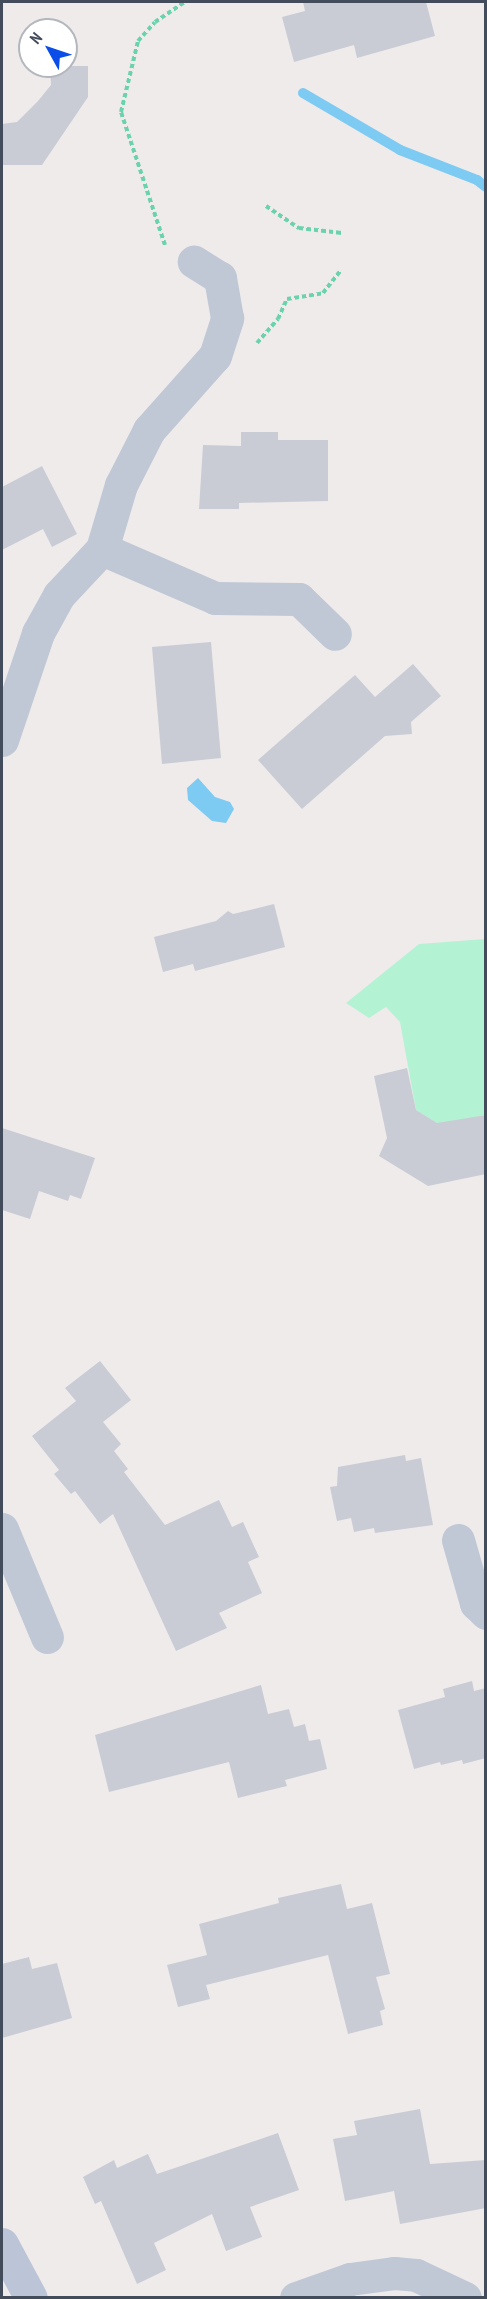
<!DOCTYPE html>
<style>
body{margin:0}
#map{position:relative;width:487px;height:2299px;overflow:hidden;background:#efebeb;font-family:"PT Sans Narrow",sans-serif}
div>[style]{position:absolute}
.green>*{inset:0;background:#b4f2d4}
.water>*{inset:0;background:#7dcaf2}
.stream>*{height:10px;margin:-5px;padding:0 5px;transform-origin:5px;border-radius:5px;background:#7dcaf2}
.building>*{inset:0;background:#c9ccd4}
.path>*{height:4px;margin-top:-2px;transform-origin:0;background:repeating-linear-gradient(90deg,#6ad2ad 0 4.5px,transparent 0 7.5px)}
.street>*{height:33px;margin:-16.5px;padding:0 16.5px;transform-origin:16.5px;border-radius:16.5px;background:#c0c8d5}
.secondary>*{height:33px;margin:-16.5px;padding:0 16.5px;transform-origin:16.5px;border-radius:16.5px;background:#bcc5d7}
span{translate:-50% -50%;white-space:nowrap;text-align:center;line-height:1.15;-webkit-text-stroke:4.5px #fff;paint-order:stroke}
.frame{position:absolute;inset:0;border:3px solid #424c5a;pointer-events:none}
.north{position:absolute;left:18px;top:18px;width:60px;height:60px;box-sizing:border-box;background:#fff;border:2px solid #b3b7bd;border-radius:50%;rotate:310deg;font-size:16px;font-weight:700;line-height:24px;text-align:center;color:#424c5a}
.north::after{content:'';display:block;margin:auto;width:21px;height:27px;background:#0a4de9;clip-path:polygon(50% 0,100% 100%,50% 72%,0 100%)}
</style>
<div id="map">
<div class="green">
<i style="clip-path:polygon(485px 939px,485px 1115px,440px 1125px,416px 1110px,400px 1022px,386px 1007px,369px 1018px,346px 1003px,419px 944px)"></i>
</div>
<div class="water">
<i style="clip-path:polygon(198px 778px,215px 797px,230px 802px,234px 809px,226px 823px,212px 821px,188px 800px,187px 788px)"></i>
</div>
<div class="stream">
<i style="left:303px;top:93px;width:113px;rotate:30.4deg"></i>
<i style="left:400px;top:150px;width:83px;rotate:21.3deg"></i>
<i style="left:477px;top:180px;width:11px;rotate:38deg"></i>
</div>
<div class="building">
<i style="clip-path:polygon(303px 2px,426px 2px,435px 36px,357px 58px,354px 45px,294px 62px,282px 17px,305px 11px)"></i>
<i style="clip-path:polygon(50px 66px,88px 66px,88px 97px,42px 165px,2px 165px,2px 124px,17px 122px,38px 101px,51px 85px)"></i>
<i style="clip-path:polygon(241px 432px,278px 432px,278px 440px,328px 440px,328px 501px,239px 503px,239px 509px,199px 509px,203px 445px,241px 446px)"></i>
<i style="clip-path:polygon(42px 466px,77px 534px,52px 547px,43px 529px,2px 550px,2px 487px)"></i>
<i style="clip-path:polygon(211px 642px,221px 758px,162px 764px,152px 647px)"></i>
<i style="clip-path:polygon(413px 664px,441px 696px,411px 722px,412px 734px,385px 736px,302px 809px,258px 760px,355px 675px,375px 697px)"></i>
<i style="clip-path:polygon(274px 904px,285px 947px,195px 971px,193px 964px,163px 972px,154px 937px,216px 921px,228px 911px,233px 914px)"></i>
<i style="clip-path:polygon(407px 1068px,416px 1110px,437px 1123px,486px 1115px,486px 1174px,428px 1186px,379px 1156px,387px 1138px,374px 1076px)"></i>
<i style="clip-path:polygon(2px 1128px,95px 1158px,81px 1199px,70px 1195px,68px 1201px,39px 1191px,30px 1219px,2px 1210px)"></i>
<i style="clip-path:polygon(100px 1361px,131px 1400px,103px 1422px,121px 1444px,114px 1451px,128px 1469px,124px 1472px,165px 1525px,219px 1500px,232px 1527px,243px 1522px,259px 1557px,248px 1562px,262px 1593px,219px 1613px,227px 1628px,176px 1651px,113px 1514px,100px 1524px,75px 1491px,71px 1494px,54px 1474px,59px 1470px,32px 1436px,76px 1401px,65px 1388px)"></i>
<i style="clip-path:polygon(405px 1455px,406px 1461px,421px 1458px,433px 1525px,375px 1533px,374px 1528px,354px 1532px,351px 1518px,337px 1521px,330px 1487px,337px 1486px,338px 1467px)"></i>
<i style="clip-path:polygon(472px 1681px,474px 1691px,486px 1688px,486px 1758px,463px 1764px,462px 1760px,441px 1765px,440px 1762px,414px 1769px,398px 1710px,445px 1697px,443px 1689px)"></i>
<i style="clip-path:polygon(261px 1685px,268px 1714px,289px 1709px,294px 1727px,305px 1724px,309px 1741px,320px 1739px,327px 1769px,285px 1780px,287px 1786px,238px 1798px,229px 1762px,109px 1792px,95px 1735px)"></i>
<i style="clip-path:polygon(341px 1884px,347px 1909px,372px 1903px,390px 1974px,376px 1977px,385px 2009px,380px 2011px,383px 2025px,348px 2034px,328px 1955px,206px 1985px,210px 1999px,178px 2007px,167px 1965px,207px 1955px,199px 1924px,279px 1903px,278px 1898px)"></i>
<i style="clip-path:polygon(29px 1957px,32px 1969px,57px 1963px,72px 2018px,2px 2038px,2px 1964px)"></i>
<i style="clip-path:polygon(420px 2109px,430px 2164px,486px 2160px,486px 2208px,400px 2224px,394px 2191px,345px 2201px,333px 2139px,357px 2135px,354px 2121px)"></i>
<i style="clip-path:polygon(278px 2133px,299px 2190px,250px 2207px,262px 2237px,226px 2251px,212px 2214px,154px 2243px,166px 2270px,137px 2284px,101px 2201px,95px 2204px,83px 2177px,114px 2160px,117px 2168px,148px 2154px,157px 2174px)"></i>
</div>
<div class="path">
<i style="left:266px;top:206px;width:40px;rotate:34deg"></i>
<i style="left:299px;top:228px;width:43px;rotate:6.6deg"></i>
<i style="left:165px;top:245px;width:140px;rotate:-108.3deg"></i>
<i style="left:121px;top:112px;width:73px;rotate:-76.5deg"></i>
<i style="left:138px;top:41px;width:25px;rotate:-48deg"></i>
<i style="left:155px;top:22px;width:36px;rotate:-34deg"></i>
<i style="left:257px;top:343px;width:32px;rotate:-49deg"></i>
<i style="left:278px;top:319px;width:22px;rotate:-66deg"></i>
<i style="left:287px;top:299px;width:36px;rotate:-9deg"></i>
<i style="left:323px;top:293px;width:28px;rotate:-52deg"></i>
</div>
<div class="street">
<i style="left:102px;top:549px;width:123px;rotate:23.4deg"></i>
<i style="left:215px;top:598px;width:84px;rotate:0.7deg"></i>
<i style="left:299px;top:599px;width:50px;rotate:44.2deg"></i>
<i style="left:2px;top:740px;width:113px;rotate:-71.4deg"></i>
<i style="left:38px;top:633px;width:43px;rotate:-61.1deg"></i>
<i style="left:59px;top:595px;width:63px;rotate:-46.9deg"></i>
<i style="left:102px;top:549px;width:67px;rotate:-73.5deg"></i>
<i style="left:121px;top:485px;width:62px;rotate:-63deg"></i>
<i style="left:149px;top:430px;width:99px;rotate:-48.3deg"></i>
<i style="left:215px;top:356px;width:40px;rotate:-72deg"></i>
<i style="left:227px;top:318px;width:41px;rotate:-99.9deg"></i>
<i style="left:220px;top:278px;width:31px;rotate:-148deg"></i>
<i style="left:2px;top:1529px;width:117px;rotate:67.4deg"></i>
<i style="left:458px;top:1540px;width:66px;rotate:74.1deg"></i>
<i style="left:476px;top:1603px;width:14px;rotate:45deg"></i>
<i style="left:296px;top:2298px;width:57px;rotate:-19.4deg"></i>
<i style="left:350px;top:2279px;width:44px;rotate:-7.8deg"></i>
<i style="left:394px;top:2273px;width:22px;rotate:5deg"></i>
<i style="left:416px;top:2275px;width:54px;rotate:25.1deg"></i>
</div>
<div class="secondary">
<i style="left:2px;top:2244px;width:61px;rotate:61.8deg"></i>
</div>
<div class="frame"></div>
<div class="north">N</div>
</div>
